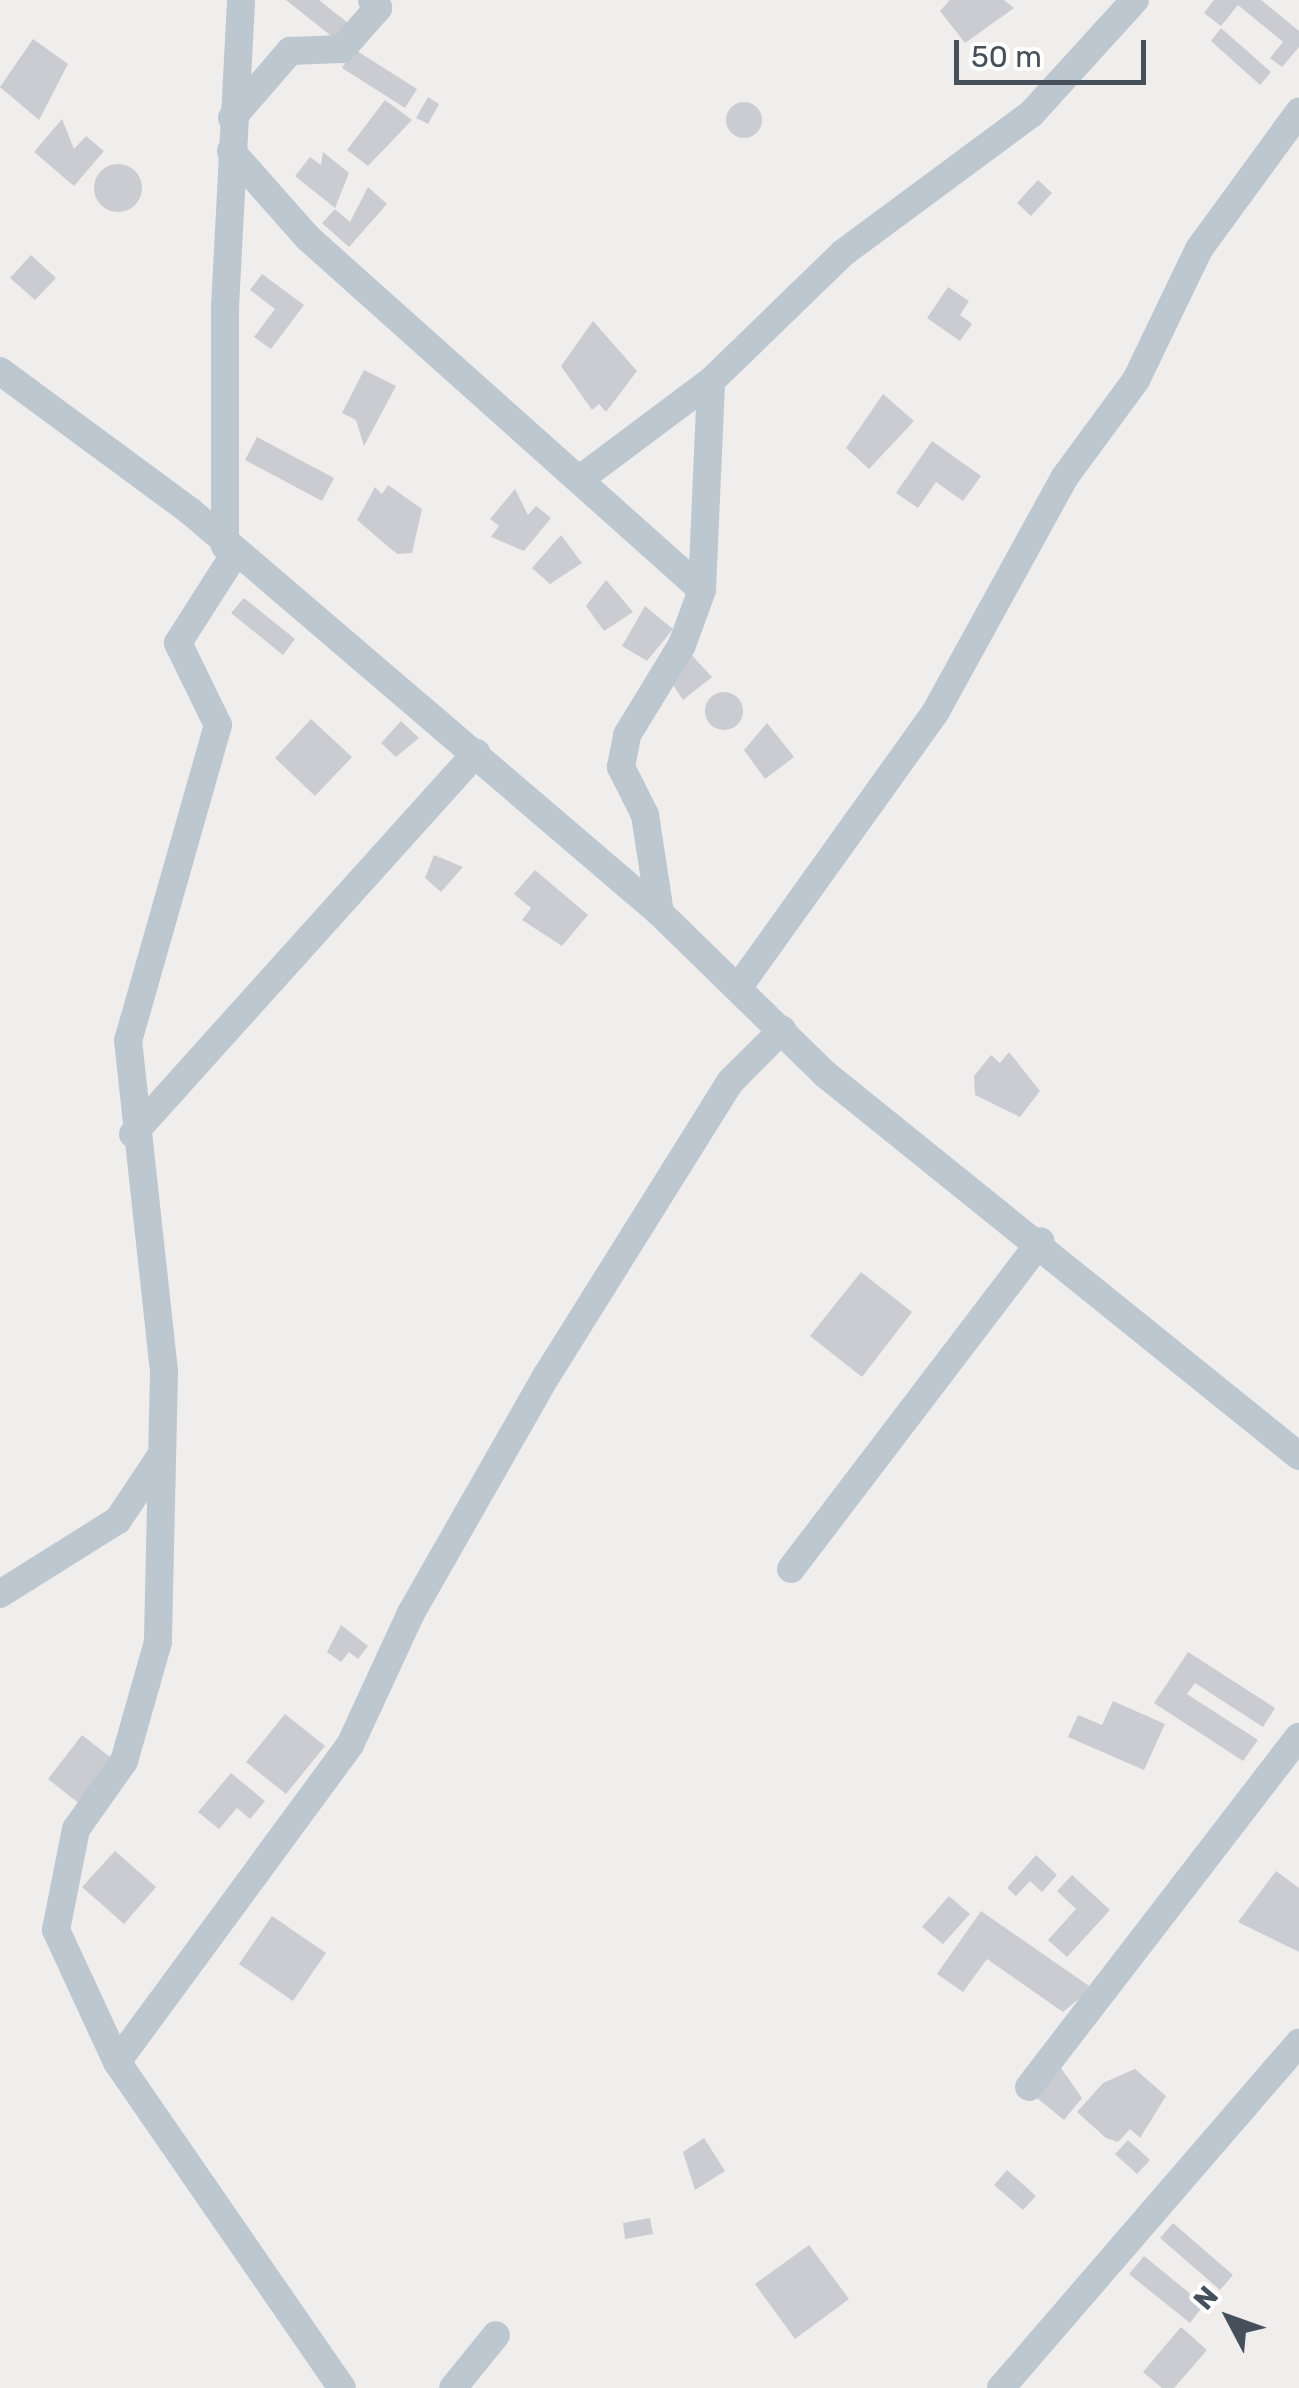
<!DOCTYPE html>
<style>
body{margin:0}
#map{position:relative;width:1299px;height:2388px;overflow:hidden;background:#f0eded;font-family:Rubik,sans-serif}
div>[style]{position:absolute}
.building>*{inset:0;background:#caccd2}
.round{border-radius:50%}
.minor>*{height:28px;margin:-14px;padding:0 14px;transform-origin:14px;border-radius:14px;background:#bdc7d0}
span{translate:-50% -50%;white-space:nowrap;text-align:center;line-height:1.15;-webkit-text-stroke:8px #fff;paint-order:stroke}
.north{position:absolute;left:1179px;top:2268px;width:100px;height:100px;-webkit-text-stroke:8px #fff;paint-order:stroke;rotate:311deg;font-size:28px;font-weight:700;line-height:40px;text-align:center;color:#45505b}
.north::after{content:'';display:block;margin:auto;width:35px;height:45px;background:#45505b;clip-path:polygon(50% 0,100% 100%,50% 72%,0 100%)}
.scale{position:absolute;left:954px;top:40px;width:192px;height:45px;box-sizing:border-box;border:5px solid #45505b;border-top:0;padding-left:12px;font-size:30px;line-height:35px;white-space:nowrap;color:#45505b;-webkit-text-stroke:8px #fff;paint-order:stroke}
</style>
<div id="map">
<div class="building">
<i style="clip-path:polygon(286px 0,319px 0,353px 27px,340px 43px)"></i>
<i style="clip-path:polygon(950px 0,1004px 0,1014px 8px,965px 43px,940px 11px)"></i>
<i style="clip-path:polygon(1214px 0,1261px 0,1299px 31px,1299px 47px,1282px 67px,1270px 58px,1283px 42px,1238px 5px,1221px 26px,1204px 13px)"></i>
<i style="clip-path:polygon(1221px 28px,1271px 72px,1260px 85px,1211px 41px)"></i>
<i style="clip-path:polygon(33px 39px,68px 64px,39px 120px,0 87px)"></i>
<i style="clip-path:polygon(354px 49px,417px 89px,405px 108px,342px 68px)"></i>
<i style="clip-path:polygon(428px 97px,439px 104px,428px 124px,416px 118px)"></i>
<i style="clip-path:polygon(385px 100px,412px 120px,368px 166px,347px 150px)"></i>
<i class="round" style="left:726px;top:102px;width:36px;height:36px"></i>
<i style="clip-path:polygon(62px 119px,74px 149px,86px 136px,104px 151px,74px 186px,34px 152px)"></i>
<i style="clip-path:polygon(323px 152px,349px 173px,335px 208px,295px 176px,310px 157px,321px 165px)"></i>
<i class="round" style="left:94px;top:164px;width:48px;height:48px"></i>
<i style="clip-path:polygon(1038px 180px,1052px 193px,1031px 216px,1017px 203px)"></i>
<i style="clip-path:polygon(368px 187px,387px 204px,349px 247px,322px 223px,335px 209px,350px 222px)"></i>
<i style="clip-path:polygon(31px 255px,56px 278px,35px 300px,10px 278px)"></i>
<i style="clip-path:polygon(262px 274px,304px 305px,271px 349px,254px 337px,275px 309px,250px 290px)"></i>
<i style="clip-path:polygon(948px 287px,969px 301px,960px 315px,972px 324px,960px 341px,927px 318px)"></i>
<i style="clip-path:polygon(593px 321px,637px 371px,606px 412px,599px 404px,592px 410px,561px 366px)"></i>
<i style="clip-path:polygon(364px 370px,396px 386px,364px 446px,356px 420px,342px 413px)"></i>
<i style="clip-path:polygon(883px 394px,914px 421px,869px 469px,846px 448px)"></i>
<i style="clip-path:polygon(257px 437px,334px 478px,322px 501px,245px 460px)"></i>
<i style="clip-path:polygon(932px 441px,981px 476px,963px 501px,936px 482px,918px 508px,896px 493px)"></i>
<i style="clip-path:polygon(388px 485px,422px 509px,412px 553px,397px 554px,357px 520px,375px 487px,382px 494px)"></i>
<i style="clip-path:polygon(515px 489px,528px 515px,536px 506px,551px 518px,524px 551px,491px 537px,499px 526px,490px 519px)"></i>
<i style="clip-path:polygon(561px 535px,582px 563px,550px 584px,532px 568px)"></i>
<i style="clip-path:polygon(606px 580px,633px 612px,604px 631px,586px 606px)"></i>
<i style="clip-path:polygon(244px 598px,295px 639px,283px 655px,231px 613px)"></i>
<i style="clip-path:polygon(645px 606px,673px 629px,647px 661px,622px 646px)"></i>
<i style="clip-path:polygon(685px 648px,712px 677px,683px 700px,665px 673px)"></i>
<i class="round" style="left:705px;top:692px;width:38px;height:38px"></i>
<i style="clip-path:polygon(311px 719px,352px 757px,315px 796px,275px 758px)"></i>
<i style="clip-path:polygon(401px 721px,419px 738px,396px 757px,381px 743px)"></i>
<i style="clip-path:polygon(767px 723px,794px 757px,765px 779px,744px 750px)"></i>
<i style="clip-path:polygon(434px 855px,463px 867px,441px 892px,425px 878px)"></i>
<i style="clip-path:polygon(535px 870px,588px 915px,562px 946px,522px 920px,531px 908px,514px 894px)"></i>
<i style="clip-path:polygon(1009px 1052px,1040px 1091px,1020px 1117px,975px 1095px,974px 1076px,991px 1055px,1000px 1063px)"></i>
<i style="clip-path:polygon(861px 1272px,912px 1312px,862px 1377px,810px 1336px)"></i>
<i style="clip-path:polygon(341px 1625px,368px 1646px,358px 1659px,349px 1652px,341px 1662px,327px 1652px)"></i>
<i style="clip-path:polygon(1188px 1652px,1275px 1708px,1263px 1727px,1195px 1683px,1187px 1694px,1258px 1740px,1243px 1761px,1154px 1703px)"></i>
<i style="clip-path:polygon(1113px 1701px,1165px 1724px,1144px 1770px,1068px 1737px,1078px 1715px,1102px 1725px)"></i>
<i style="clip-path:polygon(285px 1714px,325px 1746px,286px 1794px,246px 1762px)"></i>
<i style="clip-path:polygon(82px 1735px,115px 1761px,81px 1805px,48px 1779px)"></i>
<i style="clip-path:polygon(231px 1773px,265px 1801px,250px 1819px,237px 1808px,219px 1829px,198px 1812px)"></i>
<i style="clip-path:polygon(115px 1851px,156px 1887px,124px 1924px,82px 1887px)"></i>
<i style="clip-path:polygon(1036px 1855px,1057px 1875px,1042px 1892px,1030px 1881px,1016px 1896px,1007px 1888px)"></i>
<i style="clip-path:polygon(1276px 1871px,1299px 1888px,1299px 1952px,1238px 1922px)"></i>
<i style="clip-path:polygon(1072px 1875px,1110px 1910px,1067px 1957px,1048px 1940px,1076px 1909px,1057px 1891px)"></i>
<i style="clip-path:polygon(949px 1896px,970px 1914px,943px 1944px,922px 1927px)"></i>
<i style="clip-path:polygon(981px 1911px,1092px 1988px,1063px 2012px,987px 1959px,963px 1992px,937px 1974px)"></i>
<i style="clip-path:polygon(272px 1916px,326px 1953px,293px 2001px,239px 1964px)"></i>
<i style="clip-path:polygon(1061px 2068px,1082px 2098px,1064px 2120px,1037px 2098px)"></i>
<i style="clip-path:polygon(1135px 2069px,1166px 2096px,1140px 2138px,1130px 2129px,1118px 2142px,1106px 2138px,1077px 2112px,1103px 2083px)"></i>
<i style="clip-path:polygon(704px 2138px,725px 2171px,695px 2190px,683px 2152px)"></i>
<i style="clip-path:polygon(1128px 2140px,1150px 2160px,1137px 2174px,1115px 2154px)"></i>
<i style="clip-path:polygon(1007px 2170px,1036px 2196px,1023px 2210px,994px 2185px)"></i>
<i style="clip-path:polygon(650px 2218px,653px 2234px,625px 2239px,623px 2223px)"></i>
<i style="clip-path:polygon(1173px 2223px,1233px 2275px,1220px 2290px,1160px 2238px)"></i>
<i style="clip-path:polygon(809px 2245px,849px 2299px,795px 2339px,755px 2284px)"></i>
<i style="clip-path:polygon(1144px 2256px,1204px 2305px,1190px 2323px,1129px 2274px)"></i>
<i style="clip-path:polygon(1181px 2327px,1207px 2350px,1174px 2388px,1162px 2388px,1143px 2372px)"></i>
</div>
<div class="minor">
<i style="left:232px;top:118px;width:89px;rotate:-49.1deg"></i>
<i style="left:290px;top:51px;width:52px;rotate:-2.2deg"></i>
<i style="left:342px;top:49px;width:55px;rotate:-48.7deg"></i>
<i style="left:378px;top:8px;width:10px;rotate:-127deg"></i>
<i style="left:231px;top:151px;width:116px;rotate:48.5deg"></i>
<i style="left:308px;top:238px;width:528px;rotate:41.78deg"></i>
<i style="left:0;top:371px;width:236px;rotate:36.4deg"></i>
<i style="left:190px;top:511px;width:618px;rotate:40.54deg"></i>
<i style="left:660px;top:913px;width:231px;rotate:44.3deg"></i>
<i style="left:825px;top:1074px;width:609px;rotate:38.87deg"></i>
<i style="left:580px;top:479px;width:164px;rotate:-36.8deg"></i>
<i style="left:711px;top:381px;width:184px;rotate:-44.1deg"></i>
<i style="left:843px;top:253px;width:235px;rotate:-36.5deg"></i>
<i style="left:1032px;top:113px;width:153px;rotate:-47.7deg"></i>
<i style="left:225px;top:546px;width:239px;rotate:-90deg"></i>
<i style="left:225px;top:307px;width:307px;rotate:-87deg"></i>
<i style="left:234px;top:555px;width:104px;rotate:122.5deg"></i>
<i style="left:178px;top:643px;width:91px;rotate:64deg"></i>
<i style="left:218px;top:725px;width:328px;rotate:105.9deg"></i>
<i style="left:128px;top:1040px;width:335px;rotate:83.8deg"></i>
<i style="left:164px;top:1373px;width:269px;rotate:91.3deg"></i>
<i style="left:158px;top:1642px;width:124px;rotate:105.9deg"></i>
<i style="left:124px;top:1761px;width:83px;rotate:125.2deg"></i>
<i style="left:76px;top:1829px;width:103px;rotate:101.2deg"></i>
<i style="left:56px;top:1930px;width:145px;rotate:65.2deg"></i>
<i style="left:117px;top:2062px;width:396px;rotate:55.4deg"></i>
<i style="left:660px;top:913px;width:99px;rotate:-98.7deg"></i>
<i style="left:645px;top:815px;width:54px;rotate:-116.6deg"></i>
<i style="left:621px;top:767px;width:33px;rotate:-79deg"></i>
<i style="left:627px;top:735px;width:105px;rotate:-58.6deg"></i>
<i style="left:682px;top:645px;width:59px;rotate:-70deg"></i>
<i style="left:702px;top:590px;width:209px;rotate:-87.5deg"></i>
<i style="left:738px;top:988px;width:338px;rotate:-54.4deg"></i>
<i style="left:935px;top:713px;width:268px;rotate:-61.2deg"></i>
<i style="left:1064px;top:478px;width:122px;rotate:-53.7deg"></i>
<i style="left:1136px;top:380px;width:145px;rotate:-64.3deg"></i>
<i style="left:1199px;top:249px;width:170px;rotate:-53.9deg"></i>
<i style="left:133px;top:1134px;width:513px;rotate:-48deg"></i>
<i style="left:791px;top:1569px;width:412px;rotate:-52.7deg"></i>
<i style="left:0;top:1594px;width:139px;rotate:-32.1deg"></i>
<i style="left:118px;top:1520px;width:72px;rotate:-56.3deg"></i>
<i style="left:117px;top:2062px;width:393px;rotate:-53.7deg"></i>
<i style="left:350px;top:1745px;width:145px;rotate:-65.2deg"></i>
<i style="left:411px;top:1613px;width:274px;rotate:-60.3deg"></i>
<i style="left:547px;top:1375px;width:345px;rotate:-58deg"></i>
<i style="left:730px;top:1082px;width:74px;rotate:-45deg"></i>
<i style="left:1029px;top:2087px;width:442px;rotate:-52.4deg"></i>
<i style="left:453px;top:2388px;width:68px;rotate:-50.9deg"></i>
<i style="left:1001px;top:2388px;width:456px;rotate:-49.2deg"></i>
</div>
<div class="north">N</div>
<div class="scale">50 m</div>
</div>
